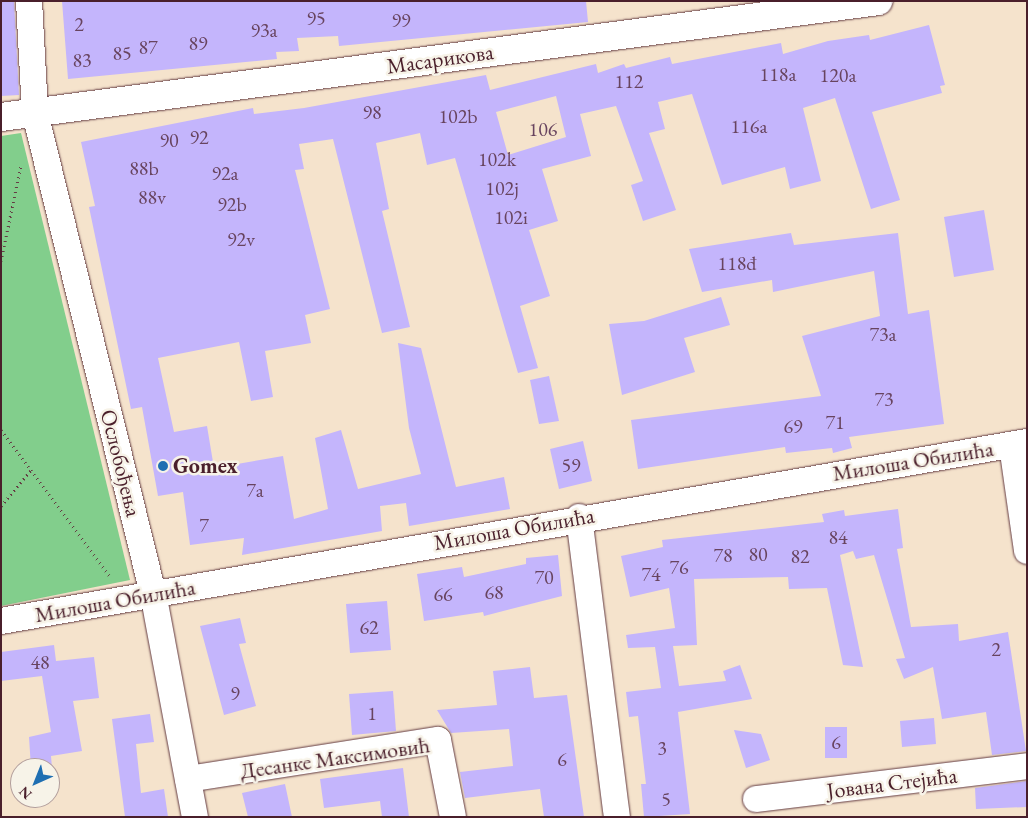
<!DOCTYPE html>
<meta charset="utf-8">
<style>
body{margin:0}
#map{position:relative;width:1028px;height:818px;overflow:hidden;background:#f5e3cc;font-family:"EB Garamond",serif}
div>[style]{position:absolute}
.green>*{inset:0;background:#82ce8c}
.building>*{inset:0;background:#c4b5fc}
.path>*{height:3px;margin-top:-1.5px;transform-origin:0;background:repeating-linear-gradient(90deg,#643c43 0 1px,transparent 0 5px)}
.roads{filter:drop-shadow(0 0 1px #643c43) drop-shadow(0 0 1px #643c43)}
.minor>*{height:26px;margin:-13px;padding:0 13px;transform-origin:13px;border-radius:13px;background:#fff}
.secondary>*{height:28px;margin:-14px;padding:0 14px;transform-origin:14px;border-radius:14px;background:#fff}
.dots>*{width:14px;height:14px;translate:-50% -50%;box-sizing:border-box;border:2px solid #f7f3e8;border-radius:50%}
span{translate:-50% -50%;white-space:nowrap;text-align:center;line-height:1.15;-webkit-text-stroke:5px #f7f3e8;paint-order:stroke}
.number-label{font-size:20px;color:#68445f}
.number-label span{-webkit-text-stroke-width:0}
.street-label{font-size:22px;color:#4a1f2b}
.poi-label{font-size:22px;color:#4a1f2b;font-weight:700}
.left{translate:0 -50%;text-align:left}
.frame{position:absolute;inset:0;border:2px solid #4a1f2b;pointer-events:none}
.north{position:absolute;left:10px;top:758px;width:50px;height:50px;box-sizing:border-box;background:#f7f3e8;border:1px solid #b29e9c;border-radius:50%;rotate:224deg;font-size:14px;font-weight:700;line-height:20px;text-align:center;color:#4a1f2b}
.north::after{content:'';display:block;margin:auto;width:18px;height:22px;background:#1f6fb2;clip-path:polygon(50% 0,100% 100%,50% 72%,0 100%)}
</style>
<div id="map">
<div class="green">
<i style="clip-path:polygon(21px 133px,130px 580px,1px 606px,1px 136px)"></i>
</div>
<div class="building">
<i style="clip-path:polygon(1px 1px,14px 1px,19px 95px,1px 96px)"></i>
<i style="clip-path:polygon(62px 1px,586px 1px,588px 22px,339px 46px,338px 36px,297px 38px,299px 51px,276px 52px,277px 59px,68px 79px)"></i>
<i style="clip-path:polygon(evenodd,929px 25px,945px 85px,940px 86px,942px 93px,872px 112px,900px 200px,871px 209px,835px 98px,803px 108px,821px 181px,790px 189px,785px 167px,722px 185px,692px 94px,658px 102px,665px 129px,649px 133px,676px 210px,643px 221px,631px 185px,643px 181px,616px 106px,580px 114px,591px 156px,542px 169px,558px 221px,529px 230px,550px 296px,520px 306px,538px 368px,518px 373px,455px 158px,427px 165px,420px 133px,376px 143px,389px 209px,382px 211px,410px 327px,382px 333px,333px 139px,299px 144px,304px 169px,295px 170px,330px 309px,305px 315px,311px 343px,265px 351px,273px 397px,251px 401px,239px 342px,158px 358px,174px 432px,207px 426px,214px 468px,283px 456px,294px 519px,328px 509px,315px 438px,341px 430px,358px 489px,421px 474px,409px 428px,398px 343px,421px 348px,456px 487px,504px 477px,510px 509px,409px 526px,406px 503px,380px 506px,382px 531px,242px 555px,244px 538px,190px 545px,183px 492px,158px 496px,142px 407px,131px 409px,89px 207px,95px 206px,81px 142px,253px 108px,254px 114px,304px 108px,486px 75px,490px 90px,596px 64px,598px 73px,624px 64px,626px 68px,670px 57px,672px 64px,781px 43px,783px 54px,828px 41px,869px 35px,870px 40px,929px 25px,556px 96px,566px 137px,508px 155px,496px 112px,556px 96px)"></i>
<i style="clip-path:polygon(984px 210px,994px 270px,954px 277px,944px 217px)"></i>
<i style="clip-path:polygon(791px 233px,794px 245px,898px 233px,908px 314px,929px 310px,944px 424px,849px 437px,852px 448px,833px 453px,832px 448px,786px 453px,785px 447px,638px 469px,631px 420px,821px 396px,802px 336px,880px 316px,874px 271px,773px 292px,772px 280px,702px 292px,689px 249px)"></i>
<i style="clip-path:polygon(721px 297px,730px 325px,684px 338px,695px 372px,622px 395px,609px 324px,644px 321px)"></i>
<i style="clip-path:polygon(549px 376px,559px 421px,539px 424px,530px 380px)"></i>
<i style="clip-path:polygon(583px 441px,592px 481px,559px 489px,550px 449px)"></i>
<i style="clip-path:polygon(898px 509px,903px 548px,897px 549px,911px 627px,958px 624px,959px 641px,1008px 632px,1026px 751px,992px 755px,986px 712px,942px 719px,933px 667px,904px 679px,896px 659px,905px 658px,874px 555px,856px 559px,853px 551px,840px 555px,863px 667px,843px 665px,827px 588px,789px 589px,788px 577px,694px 579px,697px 645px,673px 646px,679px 686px,726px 681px,723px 671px,740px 665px,752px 699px,678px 712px,690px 814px,644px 817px,641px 784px,646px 784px,638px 716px,629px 717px,626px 692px,661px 688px,655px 647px,628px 648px,626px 635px,675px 628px,669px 588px,630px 597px,621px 556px,663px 547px,662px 540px,824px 522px,822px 514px,844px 510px,845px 516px)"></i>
<i style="clip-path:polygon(558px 555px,562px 596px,484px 616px,483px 612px,424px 621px,417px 574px,462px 567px,464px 577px,526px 564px,526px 558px)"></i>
<i style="clip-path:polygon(387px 601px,391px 650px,350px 653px,346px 604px)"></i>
<i style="clip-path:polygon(240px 618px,246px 643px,239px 644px,256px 706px,224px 715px,200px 626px)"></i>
<i style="clip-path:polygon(54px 645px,56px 661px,94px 657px,99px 698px,73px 701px,82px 751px,51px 756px,52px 768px,31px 768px,29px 737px,51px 732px,42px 676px,1px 681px,1px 652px)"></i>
<i style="clip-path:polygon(530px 667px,534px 698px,567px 695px,584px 817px,544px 817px,540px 789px,465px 798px,460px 772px,513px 766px,509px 729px,451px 733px,437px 710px,497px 705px,493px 671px)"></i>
<i style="clip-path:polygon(393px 691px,396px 731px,352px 735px,349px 694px)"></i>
<i style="clip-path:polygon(150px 714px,154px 742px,136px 744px,141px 793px,164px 789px,168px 817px,125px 817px,112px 719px)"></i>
<i style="clip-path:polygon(934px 718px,936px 744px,902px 747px,900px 721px)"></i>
<i style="clip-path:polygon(825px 727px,847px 727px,847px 758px,825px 758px)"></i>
<i style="clip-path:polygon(734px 730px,761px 734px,770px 760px,746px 768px)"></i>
<i style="clip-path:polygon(403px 768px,409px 817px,382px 817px,380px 801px,324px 808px,320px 779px)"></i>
<i style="clip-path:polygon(1027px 781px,1027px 807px,976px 809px,975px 788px)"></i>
<i style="clip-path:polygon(285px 784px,292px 817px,248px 817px,242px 793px)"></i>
</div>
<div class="path">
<i style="left:1px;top:261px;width:98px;rotate:-78.2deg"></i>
<i style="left:1px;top:430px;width:184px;rotate:53.4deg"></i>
<i style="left:1px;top:506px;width:47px;rotate:-50.2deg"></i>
</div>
<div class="roads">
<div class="minor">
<i style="left:29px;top:1px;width:112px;rotate:86.9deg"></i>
<i style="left:35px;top:113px;width:494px;rotate:76.2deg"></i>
<i style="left:153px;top:593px;width:228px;rotate:79.4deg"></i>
<i style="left:1012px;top:445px;width:107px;rotate:81.9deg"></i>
<i style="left:579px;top:517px;width:302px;rotate:82.8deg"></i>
<i style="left:1px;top:621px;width:1041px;rotate:-9.9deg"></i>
<i style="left:188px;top:779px;width:253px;rotate:-8.9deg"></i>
<i style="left:438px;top:740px;width:78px;rotate:79deg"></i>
<i style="left:756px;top:799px;width:273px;rotate:-6.9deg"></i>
</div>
<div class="secondary">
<i style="left:1px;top:117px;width:885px;rotate:-7.53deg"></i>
</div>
</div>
<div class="dots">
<i style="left:163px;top:466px;background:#1f6fb2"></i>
</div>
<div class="number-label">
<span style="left:316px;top:18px">95</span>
<span style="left:401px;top:20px">99</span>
<span style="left:79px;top:24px">2</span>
<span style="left:264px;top:30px">93a</span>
<span style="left:198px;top:43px">89</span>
<span style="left:148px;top:47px">87</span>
<span style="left:122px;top:53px">85</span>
<span style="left:82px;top:60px">83</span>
<span style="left:778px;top:74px">118a</span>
<span style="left:838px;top:75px">120a</span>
<span style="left:629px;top:81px">112</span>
<span style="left:372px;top:112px">98</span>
<span style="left:458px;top:116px">102b</span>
<span style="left:749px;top:126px">116a</span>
<span style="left:543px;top:129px">106</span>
<span style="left:199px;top:137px">92</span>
<span style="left:169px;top:140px">90</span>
<span style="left:497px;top:159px">102k</span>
<span style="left:144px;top:168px">88b</span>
<span style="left:225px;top:173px">92a</span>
<span style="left:502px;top:188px">102j</span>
<span style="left:152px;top:197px">88v</span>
<span style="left:232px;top:204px">92b</span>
<span style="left:511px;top:217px">102i</span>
<span style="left:241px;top:239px">92v</span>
<span style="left:737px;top:263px">118đ</span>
<span style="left:883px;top:334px">73a</span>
<span style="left:884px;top:399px">73</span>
<span style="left:835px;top:422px">71</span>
<span style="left:793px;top:426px">69</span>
<span style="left:571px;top:465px">59</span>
<span style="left:255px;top:490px">7a</span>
<span style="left:204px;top:525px">7</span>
<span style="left:838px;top:537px">84</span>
<span style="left:758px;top:554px">80</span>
<span style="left:723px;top:555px">78</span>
<span style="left:800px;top:556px">82</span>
<span style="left:679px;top:567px">76</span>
<span style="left:651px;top:574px">74</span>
<span style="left:544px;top:577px">70</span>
<span style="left:494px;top:592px">68</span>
<span style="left:443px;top:594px">66</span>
<span style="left:369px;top:627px">62</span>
<span style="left:996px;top:649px">2</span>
<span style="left:40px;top:662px">48</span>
<span style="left:235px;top:693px">9</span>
<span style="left:372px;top:713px">1</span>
<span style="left:836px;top:742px">6</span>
<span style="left:662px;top:748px">3</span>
<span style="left:562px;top:759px">6</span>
<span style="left:666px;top:799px">5</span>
</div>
<div class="street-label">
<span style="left:440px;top:59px;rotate:-8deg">Масарикова</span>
<span style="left:913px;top:461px;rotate:-9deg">Милоша Обилића</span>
<span style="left:121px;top:463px;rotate:76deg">Ослобођења</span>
<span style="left:514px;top:529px;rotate:-10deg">Милоша Обилића</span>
<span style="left:115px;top:601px;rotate:-10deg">Милоша Обилића</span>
<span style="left:335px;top:758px;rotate:-8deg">Десанке Максимовић</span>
<span style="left:892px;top:783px;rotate:-7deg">Јована Стејића</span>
</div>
<div class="poi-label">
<span class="left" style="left:173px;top:466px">Gomex</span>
</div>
<div class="frame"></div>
<div class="north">N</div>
</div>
